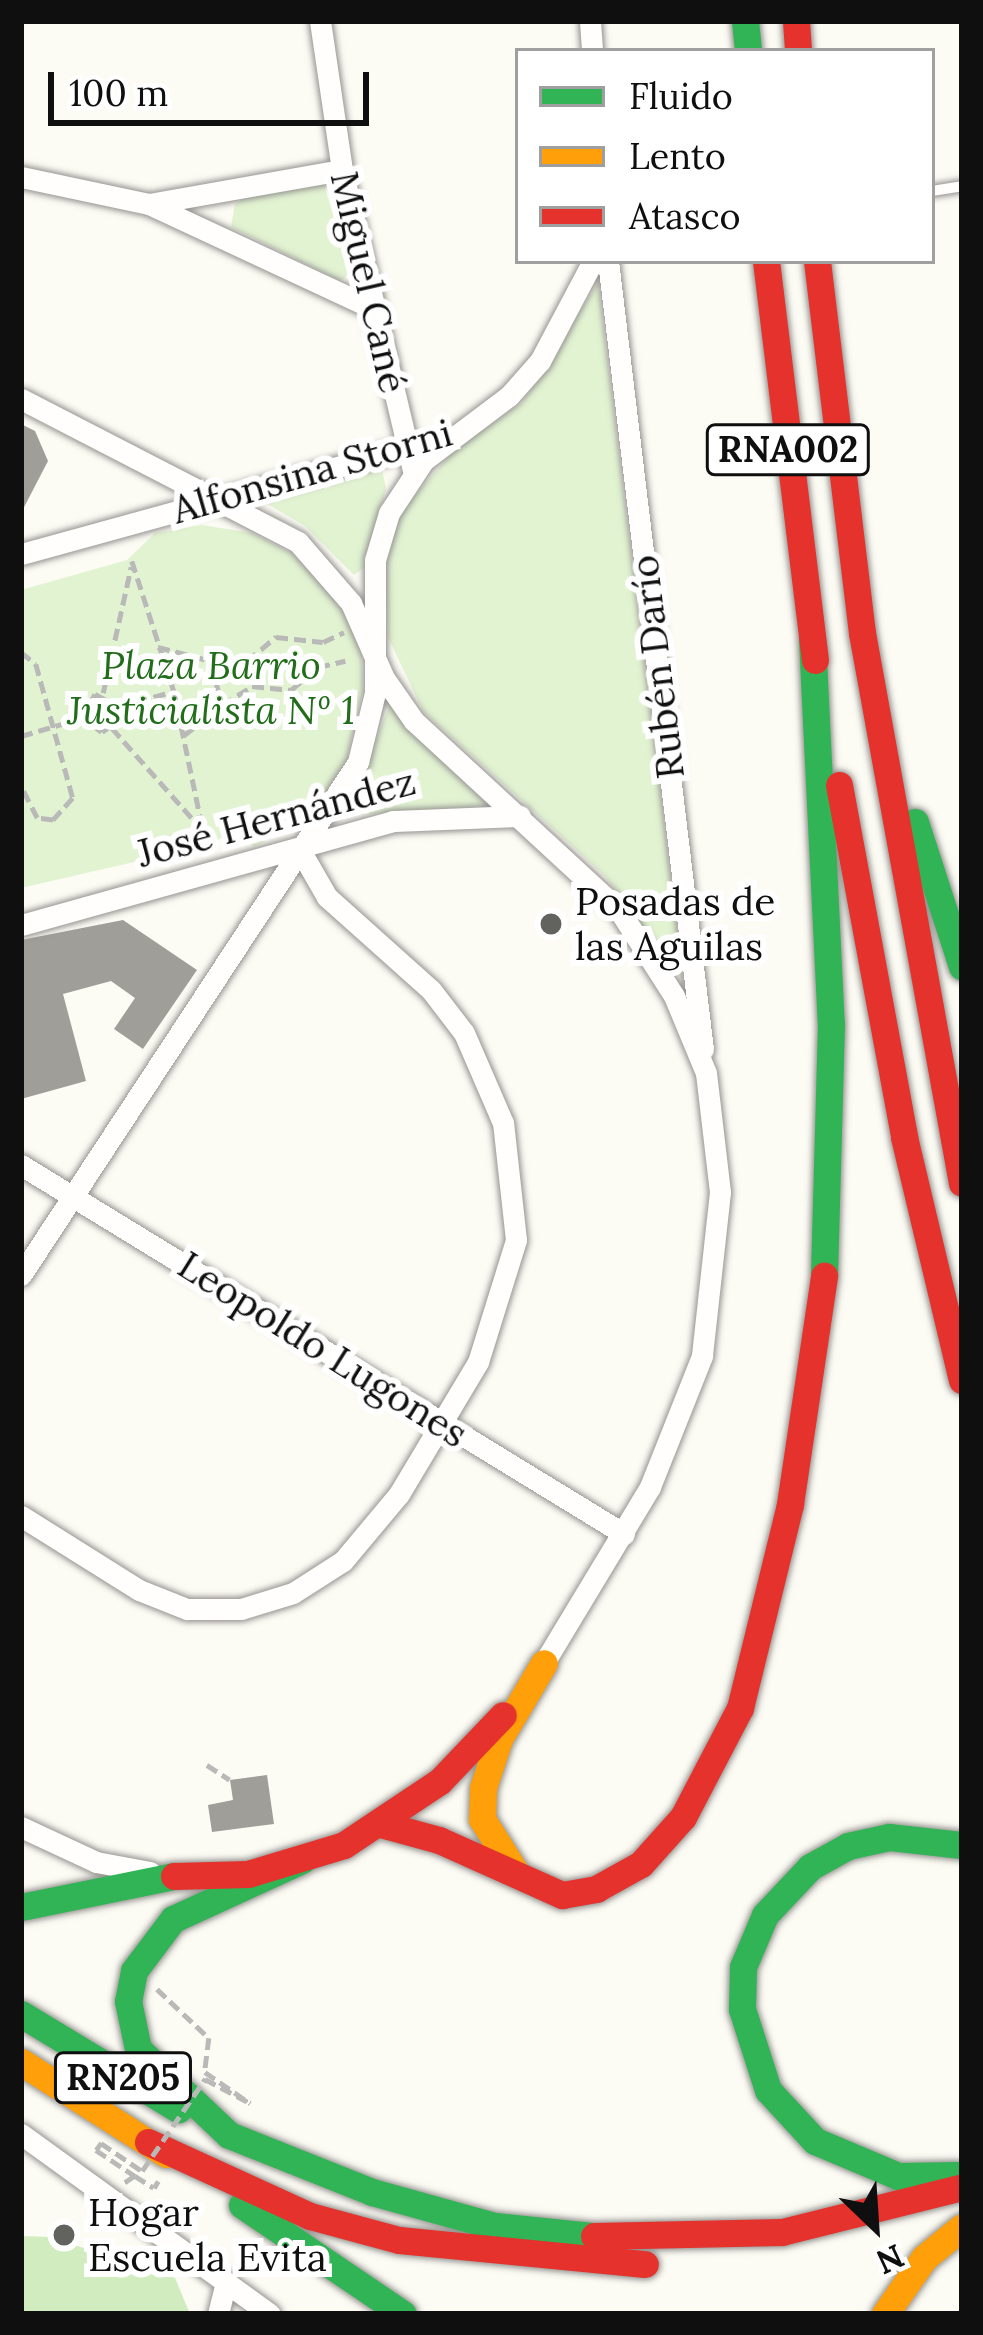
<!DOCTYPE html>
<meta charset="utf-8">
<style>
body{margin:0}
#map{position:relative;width:983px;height:2335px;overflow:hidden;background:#fcfbf4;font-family:Lora,serif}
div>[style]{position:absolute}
.green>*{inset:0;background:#e2f3d2}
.forest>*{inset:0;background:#d1ecbf}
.building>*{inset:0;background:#9f9e99}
.path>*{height:4.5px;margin-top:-2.25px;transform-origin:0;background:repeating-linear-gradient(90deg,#b9b9b8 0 12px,transparent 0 18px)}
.roads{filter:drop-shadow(0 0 3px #969592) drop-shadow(0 0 3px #969592)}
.lane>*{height:10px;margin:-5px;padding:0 5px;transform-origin:5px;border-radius:5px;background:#fffefd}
.street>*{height:21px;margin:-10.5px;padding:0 10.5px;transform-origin:10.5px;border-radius:10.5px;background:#fffefd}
.fast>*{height:27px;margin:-13.5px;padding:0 13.5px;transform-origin:13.5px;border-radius:13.5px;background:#30b455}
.slow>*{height:27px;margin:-13.5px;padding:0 13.5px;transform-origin:13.5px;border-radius:13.5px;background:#ff9f0a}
.jam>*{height:27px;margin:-13.5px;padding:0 13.5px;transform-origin:13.5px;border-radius:13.5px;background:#e5322d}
.path-bridge>*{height:4.5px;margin-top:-2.25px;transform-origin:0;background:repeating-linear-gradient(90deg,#b9b9b8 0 12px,transparent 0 18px)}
.dots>*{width:33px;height:33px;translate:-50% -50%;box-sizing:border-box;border:6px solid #fff;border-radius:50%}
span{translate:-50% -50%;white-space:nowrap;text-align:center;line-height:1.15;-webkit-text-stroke:12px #fff;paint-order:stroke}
.shield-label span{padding:3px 9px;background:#fff;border:3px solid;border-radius:9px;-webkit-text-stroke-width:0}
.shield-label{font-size:36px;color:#0f0f0f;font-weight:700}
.street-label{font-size:39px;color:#0f0f0f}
.park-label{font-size:39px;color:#216d19;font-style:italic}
.poi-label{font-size:39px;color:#0f0f0f}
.left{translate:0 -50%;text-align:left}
.frame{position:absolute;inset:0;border:24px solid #0f0f0f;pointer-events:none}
.legend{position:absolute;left:515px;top:48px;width:420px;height:216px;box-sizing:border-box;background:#fff;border:3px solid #9f9f9f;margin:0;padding:15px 21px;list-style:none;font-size:36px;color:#0f0f0f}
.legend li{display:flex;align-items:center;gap:24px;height:60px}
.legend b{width:60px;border:3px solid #9f9f9f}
.north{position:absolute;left:815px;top:2167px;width:120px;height:120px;-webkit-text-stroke:9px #fff;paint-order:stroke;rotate:155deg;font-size:33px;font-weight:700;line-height:48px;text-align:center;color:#0f0f0f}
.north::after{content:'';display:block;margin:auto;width:42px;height:54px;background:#0f0f0f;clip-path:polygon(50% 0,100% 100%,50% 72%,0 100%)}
.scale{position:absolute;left:48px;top:72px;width:321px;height:54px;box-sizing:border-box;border:6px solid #0f0f0f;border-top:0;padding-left:15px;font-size:36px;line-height:42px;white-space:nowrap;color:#0f0f0f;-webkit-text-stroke:9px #fff;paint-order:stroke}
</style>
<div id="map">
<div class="green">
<i style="clip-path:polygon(323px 181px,350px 273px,341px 281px,231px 227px,235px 204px,245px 198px)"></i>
<i style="clip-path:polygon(598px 283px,683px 980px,605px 876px,423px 711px,388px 637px,385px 564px,398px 515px,455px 449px,522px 403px)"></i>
<i style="clip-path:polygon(382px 469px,386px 489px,365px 567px,354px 575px,305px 526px,264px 502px)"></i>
<i style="clip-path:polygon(202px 525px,252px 533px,293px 554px,341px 604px,361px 646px,363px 690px,344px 771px,294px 827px,254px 847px,243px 837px,21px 888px,21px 590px,127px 560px,155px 533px)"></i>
<i style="clip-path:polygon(390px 705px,490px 805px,345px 816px)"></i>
</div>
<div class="forest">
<i style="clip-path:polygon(21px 2236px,50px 2237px,175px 2278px,190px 2314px,21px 2314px)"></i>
</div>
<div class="building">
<i style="clip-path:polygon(21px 424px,35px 431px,48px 461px,21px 513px)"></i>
<i style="clip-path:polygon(123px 920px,197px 970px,143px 1049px,114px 1029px,135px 998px,111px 981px,63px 994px,86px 1081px,21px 1099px,21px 940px)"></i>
<i style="clip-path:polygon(267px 1775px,274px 1824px,212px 1832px,208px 1805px,233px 1800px,230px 1780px)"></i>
</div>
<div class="path">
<i style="left:132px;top:561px;width:137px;rotate:72.1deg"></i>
<i style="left:174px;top:691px;width:151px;rotate:78.2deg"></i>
<i style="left:158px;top:647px;width:55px;rotate:14.8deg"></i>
<i style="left:211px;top:661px;width:45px;rotate:76deg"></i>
<i style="left:222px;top:705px;width:49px;rotate:140.8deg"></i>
<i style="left:21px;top:652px;width:19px;rotate:39deg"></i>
<i style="left:36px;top:664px;width:139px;rotate:74.6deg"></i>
<i style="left:73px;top:798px;width:30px;rotate:132deg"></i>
<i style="left:53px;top:820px;width:16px;rotate:-173deg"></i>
<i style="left:37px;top:818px;width:35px;rotate:-117deg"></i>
<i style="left:213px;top:661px;width:34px"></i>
<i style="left:247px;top:661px;width:38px;rotate:-40deg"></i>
<i style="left:276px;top:637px;width:47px;rotate:6.1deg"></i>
<i style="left:323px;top:642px;width:23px;rotate:-25deg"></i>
<i style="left:103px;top:693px;width:129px;rotate:-77.5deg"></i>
<i style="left:222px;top:705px;width:36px;rotate:-32deg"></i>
<i style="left:252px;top:686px;width:39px;rotate:6deg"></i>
<i style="left:291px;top:690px;width:35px;rotate:-40deg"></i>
<i style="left:318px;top:667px;width:28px;rotate:-13deg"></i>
<i style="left:119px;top:707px;width:54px;rotate:-16.1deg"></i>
<i style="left:82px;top:718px;width:27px;rotate:-62deg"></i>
<i style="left:95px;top:694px;width:27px;rotate:28deg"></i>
<i style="left:82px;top:718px;width:24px;rotate:35deg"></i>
<i style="left:102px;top:732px;width:20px;rotate:-37deg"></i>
<i style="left:118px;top:720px;width:13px;rotate:-86deg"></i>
<i style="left:112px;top:728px;width:132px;rotate:48.4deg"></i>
<i style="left:21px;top:736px;width:64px;rotate:-16.4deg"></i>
<i style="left:207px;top:1765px;width:27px;rotate:33deg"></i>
<i style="left:157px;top:1989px;width:71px;rotate:43.3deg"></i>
<i style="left:209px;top:2038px;width:34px;rotate:97deg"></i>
<i style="left:205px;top:2072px;width:55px;rotate:34.6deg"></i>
<i style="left:96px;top:2150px;width:47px;rotate:33.7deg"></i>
<i style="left:135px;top:2176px;width:14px;rotate:146deg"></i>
<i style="left:135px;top:2176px;width:22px;rotate:32deg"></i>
<i style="left:154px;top:2188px;width:8px;rotate:-60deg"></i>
</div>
<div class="roads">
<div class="lane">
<i style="left:932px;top:191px;width:30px;rotate:-9deg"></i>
</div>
<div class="street">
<i style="left:320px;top:21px;width:151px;rotate:81.6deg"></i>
<i style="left:342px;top:170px;width:309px;rotate:76.7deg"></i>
<i style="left:590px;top:21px;width:30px;rotate:86deg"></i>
<i style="left:21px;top:177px;width:131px;rotate:11.9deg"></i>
<i style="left:149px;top:204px;width:251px;rotate:25deg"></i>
<i style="left:149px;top:204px;width:196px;rotate:-10deg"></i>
<i style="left:608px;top:261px;width:794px;rotate:83.13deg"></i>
<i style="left:21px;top:399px;width:312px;rotate:27.3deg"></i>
<i style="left:298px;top:542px;width:81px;rotate:49deg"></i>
<i style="left:351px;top:603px;width:82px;rotate:66.3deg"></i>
<i style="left:384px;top:678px;width:52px;rotate:55.1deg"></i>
<i style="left:414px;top:721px;width:279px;rotate:42.7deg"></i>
<i style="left:619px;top:910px;width:102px;rotate:57.4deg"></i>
<i style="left:674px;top:996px;width:83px;rotate:67.4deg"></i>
<i style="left:706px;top:1073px;width:120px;rotate:83.3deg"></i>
<i style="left:720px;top:1192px;width:165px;rotate:96.3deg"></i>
<i style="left:702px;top:1356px;width:141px;rotate:111.7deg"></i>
<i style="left:650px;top:1487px;width:205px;rotate:121.1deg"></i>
<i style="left:21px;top:554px;width:414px;rotate:-15.4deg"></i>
<i style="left:21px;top:925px;width:386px;rotate:-15.6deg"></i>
<i style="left:393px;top:821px;width:127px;rotate:-2.3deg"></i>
<i style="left:21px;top:1165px;width:707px;rotate:31.46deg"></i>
<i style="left:21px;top:1275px;width:614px;rotate:-56.7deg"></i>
<i style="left:358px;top:762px;width:71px;rotate:-76.2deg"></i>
<i style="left:375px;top:693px;width:133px;rotate:-90deg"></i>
<i style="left:375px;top:560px;width:49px;rotate:-73.4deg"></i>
<i style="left:389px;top:513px;width:64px;rotate:-56.6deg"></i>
<i style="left:424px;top:460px;width:106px;rotate:-37deg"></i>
<i style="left:509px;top:396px;width:47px;rotate:-48.5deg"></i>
<i style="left:540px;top:361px;width:113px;rotate:-62.1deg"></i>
<i style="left:21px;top:1516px;width:139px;rotate:32.1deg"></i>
<i style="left:139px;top:1590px;width:52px;rotate:21.6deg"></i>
<i style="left:187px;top:1609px;width:54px"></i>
<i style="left:241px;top:1609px;width:54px;rotate:-17.1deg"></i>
<i style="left:293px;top:1593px;width:59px;rotate:-32.6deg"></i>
<i style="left:343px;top:1561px;width:87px;rotate:-50.1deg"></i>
<i style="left:399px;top:1494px;width:154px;rotate:-59.1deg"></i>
<i style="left:478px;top:1362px;width:128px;rotate:-72.7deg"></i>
<i style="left:516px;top:1240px;width:118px;rotate:-96.3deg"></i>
<i style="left:503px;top:1123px;width:98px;rotate:-113.4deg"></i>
<i style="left:464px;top:1033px;width:54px;rotate:-127.5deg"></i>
<i style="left:431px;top:990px;width:140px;rotate:-138.2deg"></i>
<i style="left:327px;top:897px;width:54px;rotate:-119.9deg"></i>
<i style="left:21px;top:1827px;width:83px;rotate:25deg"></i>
<i style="left:96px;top:1862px;width:55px;rotate:10.5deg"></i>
<i style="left:21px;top:2134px;width:307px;rotate:35.9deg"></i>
<i style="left:218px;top:2314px;width:33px;rotate:-76deg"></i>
</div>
<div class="fast">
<i style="left:745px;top:21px;width:30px;rotate:84deg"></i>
<i style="left:812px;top:639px;width:385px;rotate:87.2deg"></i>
<i style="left:831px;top:1024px;width:252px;rotate:91.6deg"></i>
<i style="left:915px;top:822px;width:152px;rotate:72deg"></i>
<i style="left:302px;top:1860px;width:142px;rotate:155.4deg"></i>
<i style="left:173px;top:1919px;width:65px;rotate:126.9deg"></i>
<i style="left:134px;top:1971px;width:31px;rotate:101deg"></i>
<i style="left:128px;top:2001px;width:49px;rotate:78.2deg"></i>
<i style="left:138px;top:2049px;width:125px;rotate:43.4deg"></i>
<i style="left:229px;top:2135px;width:154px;rotate:21.7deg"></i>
<i style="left:372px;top:2192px;width:128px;rotate:15.5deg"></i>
<i style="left:495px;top:2226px;width:100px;rotate:5.8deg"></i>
<i style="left:21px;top:1907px;width:156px;rotate:-11.5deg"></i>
<i style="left:21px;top:2014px;width:184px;rotate:31.2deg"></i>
<i style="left:958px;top:2175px;width:60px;rotate:179deg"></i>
<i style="left:898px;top:2176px;width:90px;rotate:-157.1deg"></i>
<i style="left:815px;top:2141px;width:69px;rotate:-132.7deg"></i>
<i style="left:768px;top:2090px;width:85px;rotate:-107.8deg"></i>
<i style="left:742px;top:2009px;width:42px;rotate:-88.6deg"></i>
<i style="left:743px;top:1967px;width:56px;rotate:-67.1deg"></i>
<i style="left:765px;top:1915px;width:66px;rotate:-46.8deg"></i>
<i style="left:810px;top:1867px;width:43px;rotate:-28.9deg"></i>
<i style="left:848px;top:1846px;width:42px;rotate:-12.4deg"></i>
<i style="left:889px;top:1837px;width:73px;rotate:6.3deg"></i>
<i style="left:242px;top:2205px;width:194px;rotate:34.1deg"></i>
</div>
<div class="slow">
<i style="left:516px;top:1873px;width:64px;rotate:-122.2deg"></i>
<i style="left:482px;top:1819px;width:31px;rotate:-88deg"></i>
<i style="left:483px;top:1788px;width:52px;rotate:-71.9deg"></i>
<i style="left:499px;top:1739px;width:88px;rotate:-59.4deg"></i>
<i style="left:21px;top:2062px;width:172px;rotate:32.4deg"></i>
<i style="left:885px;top:2314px;width:68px;rotate:-55.1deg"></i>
<i style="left:924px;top:2258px;width:49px;rotate:-39.2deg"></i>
</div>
<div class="jam">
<i style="left:796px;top:21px;width:30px;rotate:86deg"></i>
<i style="left:766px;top:261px;width:402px;rotate:83deg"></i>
<i style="left:817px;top:261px;width:375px;rotate:83.1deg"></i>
<i style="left:862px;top:633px;width:559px;rotate:79.7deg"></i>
<i style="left:839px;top:785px;width:358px;rotate:79.5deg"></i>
<i style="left:904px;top:1137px;width:250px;rotate:76.6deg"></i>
<i style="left:384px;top:1825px;width:57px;rotate:15.3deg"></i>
<i style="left:439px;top:1840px;width:135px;rotate:24.1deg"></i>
<i style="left:562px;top:1895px;width:35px;rotate:-10deg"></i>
<i style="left:596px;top:1889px;width:51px;rotate:-29.1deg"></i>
<i style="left:641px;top:1864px;width:63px;rotate:-48.2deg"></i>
<i style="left:683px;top:1817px;width:123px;rotate:-62.4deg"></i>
<i style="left:740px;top:1708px;width:210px;rotate:-76.2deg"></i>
<i style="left:790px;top:1504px;width:231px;rotate:-81.5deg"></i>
<i style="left:174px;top:1876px;width:74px;rotate:-1.5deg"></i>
<i style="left:248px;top:1874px;width:100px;rotate:-16.8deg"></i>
<i style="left:344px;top:1845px;width:115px;rotate:-33.7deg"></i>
<i style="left:440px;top:1781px;width:91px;rotate:-46.3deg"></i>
<i style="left:148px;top:2142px;width:178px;rotate:24.6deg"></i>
<i style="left:310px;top:2216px;width:92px;rotate:15.1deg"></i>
<i style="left:399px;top:2240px;width:247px;rotate:5.6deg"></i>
<i style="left:594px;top:2236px;width:188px;rotate:-1.2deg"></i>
<i style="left:782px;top:2232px;width:186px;rotate:-14deg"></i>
</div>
</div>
<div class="path-bridge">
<i style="left:96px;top:2150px;width:9px;rotate:-54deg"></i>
<i style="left:101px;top:2143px;width:50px;rotate:34.3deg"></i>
<i style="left:142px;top:2171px;width:112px;rotate:-55.6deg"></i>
<i style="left:205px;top:2079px;width:51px;rotate:28.1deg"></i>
</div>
<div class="dots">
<i style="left:551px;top:924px;background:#62625f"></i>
<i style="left:64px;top:2235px;background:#62625f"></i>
</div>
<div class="shield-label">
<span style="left:788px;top:450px">RNA002</span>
<span style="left:123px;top:2078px">RN205</span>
</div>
<div class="street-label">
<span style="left:369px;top:282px;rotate:77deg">Miguel Cané</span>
<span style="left:312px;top:471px;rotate:-16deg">Alfonsina Storni</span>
<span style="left:657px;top:667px;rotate:-97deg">Rubén Darío</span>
<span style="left:276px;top:817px;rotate:-15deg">José Hernández</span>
<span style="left:323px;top:1349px;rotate:32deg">Leopoldo Lugones</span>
</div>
<div class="park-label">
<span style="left:211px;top:688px">Plaza Barrio<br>Justicialista Nº 1</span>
</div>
<div class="poi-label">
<span class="left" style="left:575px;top:924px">Posadas de<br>las Aguilas</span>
<span class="left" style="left:88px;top:2235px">Hogar<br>Escuela Evita</span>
</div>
<div class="frame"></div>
<ul class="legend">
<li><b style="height:15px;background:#30b455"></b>Fluido</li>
<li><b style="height:15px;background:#ff9f0a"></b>Lento</li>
<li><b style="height:15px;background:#e5322d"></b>Atasco</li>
</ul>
<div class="north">N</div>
<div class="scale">100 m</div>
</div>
